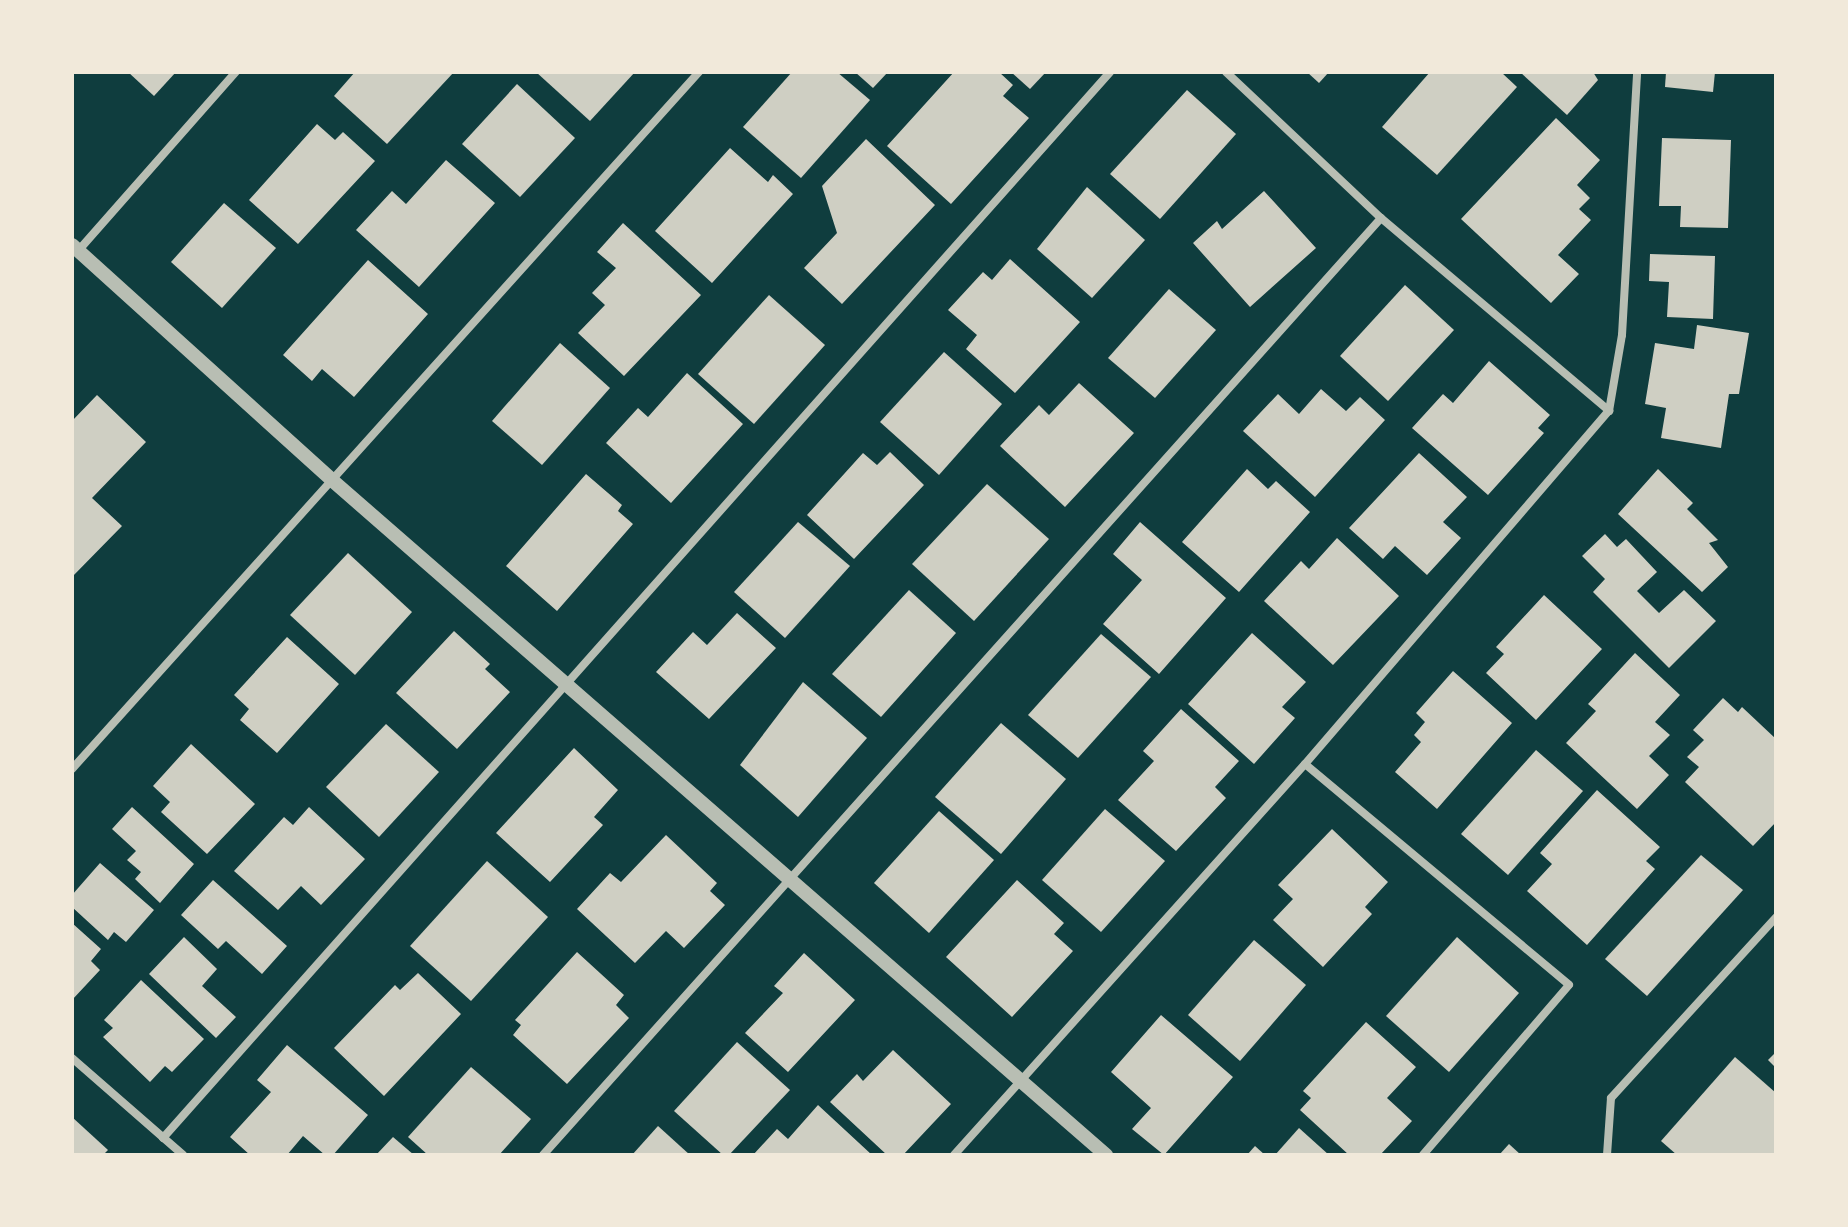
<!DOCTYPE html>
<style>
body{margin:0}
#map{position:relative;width:1848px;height:1227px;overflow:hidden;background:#0f3d3e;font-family:Literata,serif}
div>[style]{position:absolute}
.building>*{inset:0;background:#cfcfc3}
.minor>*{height:8px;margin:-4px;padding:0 4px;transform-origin:4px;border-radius:4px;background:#b8beb3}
.tertiary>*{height:14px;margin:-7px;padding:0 7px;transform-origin:7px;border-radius:7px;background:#b8beb3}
span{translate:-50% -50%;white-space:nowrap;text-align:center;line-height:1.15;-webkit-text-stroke:8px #f1e9da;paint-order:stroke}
.frame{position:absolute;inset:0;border:74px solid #f1e9da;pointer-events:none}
</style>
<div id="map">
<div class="building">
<i style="clip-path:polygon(128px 72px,176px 72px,154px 96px)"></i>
<i style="clip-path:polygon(355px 72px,454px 72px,387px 144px,334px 96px)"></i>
<i style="clip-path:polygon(536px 72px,635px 72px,590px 121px)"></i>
<i style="clip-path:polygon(792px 72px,837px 72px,870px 100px,801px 178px,743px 127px)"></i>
<i style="clip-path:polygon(855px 72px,888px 72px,873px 88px)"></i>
<i style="clip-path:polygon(954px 72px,999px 72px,1013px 85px,1003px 96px,1029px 118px,951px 204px,887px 146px)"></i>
<i style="clip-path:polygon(1011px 72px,1046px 72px,1030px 89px)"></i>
<i style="clip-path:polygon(1307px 72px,1329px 72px,1319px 83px)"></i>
<i style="clip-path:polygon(1430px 72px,1501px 72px,1517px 87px,1437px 175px,1382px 127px)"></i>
<i style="clip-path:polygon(1520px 72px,1593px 72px,1598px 80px,1567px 115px)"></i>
<i style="clip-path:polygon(1666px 72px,1715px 72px,1713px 92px,1665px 87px)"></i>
<i style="clip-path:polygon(517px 84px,575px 138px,520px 197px,462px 144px)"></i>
<i style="clip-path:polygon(1187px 90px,1236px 134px,1160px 219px,1110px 174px)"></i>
<i style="clip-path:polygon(1556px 118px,1600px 160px,1577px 185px,1590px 198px,1579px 209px,1591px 220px,1558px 255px,1579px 274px,1551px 303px,1461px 219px)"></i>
<i style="clip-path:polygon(317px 124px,335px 140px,343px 132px,375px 161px,298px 244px,249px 200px)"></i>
<i style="clip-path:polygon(1662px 138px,1731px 140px,1728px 228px,1680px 227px,1681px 206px,1659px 206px)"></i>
<i style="clip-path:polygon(866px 139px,935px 205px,842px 304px,804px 268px,837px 233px,822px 186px)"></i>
<i style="clip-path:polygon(730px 148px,768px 182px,773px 175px,793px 194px,712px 283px,655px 231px)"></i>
<i style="clip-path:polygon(446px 160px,495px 203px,419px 287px,356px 230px,392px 191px,406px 204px)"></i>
<i style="clip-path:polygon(1087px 187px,1145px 240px,1092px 298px,1037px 249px)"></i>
<i style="clip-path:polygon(1264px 191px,1316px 248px,1250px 307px,1193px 243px,1217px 221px,1222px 229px)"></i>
<i style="clip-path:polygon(224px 203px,276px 248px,222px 308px,171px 262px)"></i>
<i style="clip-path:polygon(623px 223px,701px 295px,624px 376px,578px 333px,605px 305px,592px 293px,616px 268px,597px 252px)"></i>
<i style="clip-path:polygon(1650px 254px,1715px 256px,1713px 319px,1667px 317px,1669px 282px,1649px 281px)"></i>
<i style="clip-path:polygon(1010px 259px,1080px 322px,1015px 393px,966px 349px,977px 335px,948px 310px,983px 272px,992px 280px)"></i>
<i style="clip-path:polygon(368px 260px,428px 314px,354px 397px,322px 369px,312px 381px,283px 355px)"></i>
<i style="clip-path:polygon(1405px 285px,1454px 330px,1388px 401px,1340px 356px)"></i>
<i style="clip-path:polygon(1169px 289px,1216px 330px,1155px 398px,1108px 358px)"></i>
<i style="clip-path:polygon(769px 295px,825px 345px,754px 424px,698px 374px)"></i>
<i style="clip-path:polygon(1697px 325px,1749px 333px,1739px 394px,1729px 394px,1721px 448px,1661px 438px,1666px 408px,1645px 404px,1655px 343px,1694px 349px)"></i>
<i style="clip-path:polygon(560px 343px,610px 388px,542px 465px,492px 421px)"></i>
<i style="clip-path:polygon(944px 352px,1002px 404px,939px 475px,880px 422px)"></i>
<i style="clip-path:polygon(1489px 361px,1550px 415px,1538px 428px,1544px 433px,1488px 495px,1412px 428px,1443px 394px,1453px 403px)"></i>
<i style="clip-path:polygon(687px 373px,743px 424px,671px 503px,606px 443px,638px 408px,648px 417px)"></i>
<i style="clip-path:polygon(1079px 383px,1134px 433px,1065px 507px,1000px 446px,1039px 405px,1049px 415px)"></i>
<i style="clip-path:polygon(1321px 389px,1346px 411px,1360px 397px,1385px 420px,1315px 497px,1243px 431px,1278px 394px,1299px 414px)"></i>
<i style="clip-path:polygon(97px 395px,146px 442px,92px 498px,122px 526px,72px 577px,72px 421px)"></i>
<i style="clip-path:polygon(890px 452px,924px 485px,854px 559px,807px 515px,863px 453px,877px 465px)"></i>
<i style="clip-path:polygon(1419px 453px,1467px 497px,1443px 522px,1461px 538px,1427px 575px,1395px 546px,1383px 559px,1349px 528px)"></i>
<i style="clip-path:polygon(1247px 469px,1268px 489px,1276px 481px,1310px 512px,1239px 592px,1182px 542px)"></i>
<i style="clip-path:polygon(1658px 469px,1693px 503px,1687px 509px,1718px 540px,1709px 543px,1728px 567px,1702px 592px,1618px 514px)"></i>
<i style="clip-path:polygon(586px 474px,622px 505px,618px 511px,633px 524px,557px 611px,506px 566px)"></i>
<i style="clip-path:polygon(987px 484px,1049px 539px,974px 621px,912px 564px)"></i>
<i style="clip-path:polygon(798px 522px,850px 566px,785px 638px,734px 592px)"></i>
<i style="clip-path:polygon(1140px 522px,1226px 598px,1159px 674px,1103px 624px,1142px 580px,1113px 554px)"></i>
<i style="clip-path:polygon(1605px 534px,1617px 547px,1626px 539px,1657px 572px,1637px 591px,1659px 613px,1684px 590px,1716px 621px,1669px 668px,1593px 592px,1605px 579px,1582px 556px)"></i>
<i style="clip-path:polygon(1337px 538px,1399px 596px,1333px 665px,1264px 601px,1301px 561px,1309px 569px)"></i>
<i style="clip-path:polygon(348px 553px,412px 612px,355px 675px,290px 615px)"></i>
<i style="clip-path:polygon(909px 590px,956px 633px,881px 717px,832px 674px)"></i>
<i style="clip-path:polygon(1544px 595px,1602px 649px,1536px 720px,1486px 673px,1504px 654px,1496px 647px)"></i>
<i style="clip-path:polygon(737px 613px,776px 648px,709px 719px,656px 672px,693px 632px,707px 645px)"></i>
<i style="clip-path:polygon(454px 631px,490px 664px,485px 669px,510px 692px,457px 749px,396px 693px)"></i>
<i style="clip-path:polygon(1252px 633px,1306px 682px,1282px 707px,1295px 718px,1254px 764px,1188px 704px)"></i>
<i style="clip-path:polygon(1101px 634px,1151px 677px,1078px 758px,1028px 715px)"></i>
<i style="clip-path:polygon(287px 637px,339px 684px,277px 753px,240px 720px,249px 709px,234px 695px)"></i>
<i style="clip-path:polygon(1635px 653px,1680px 695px,1655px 722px,1670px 735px,1649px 756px,1669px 775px,1637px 809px,1566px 743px,1596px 711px,1588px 704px)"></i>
<i style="clip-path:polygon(1453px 671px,1512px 723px,1437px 809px,1395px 772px,1421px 742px,1414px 735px,1425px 722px,1416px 713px)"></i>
<i style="clip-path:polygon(803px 682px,867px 738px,798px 817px,740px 765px)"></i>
<i style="clip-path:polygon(1723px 698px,1738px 712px,1742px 707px,1776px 739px,1776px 822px,1753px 846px,1685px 782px,1699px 767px,1687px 757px,1704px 740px,1693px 730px)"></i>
<i style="clip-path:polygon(1181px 709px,1239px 761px,1215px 787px,1226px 798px,1176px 851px,1118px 800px,1154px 761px,1143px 751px)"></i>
<i style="clip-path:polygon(1001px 723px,1066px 779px,1001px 854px,935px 797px)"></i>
<i style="clip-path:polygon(386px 724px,439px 772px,379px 837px,326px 787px)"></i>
<i style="clip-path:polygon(191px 744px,255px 804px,207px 854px,161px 812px,170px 802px,153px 786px)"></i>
<i style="clip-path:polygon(574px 748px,618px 790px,594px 817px,603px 825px,550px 882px,496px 833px)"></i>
<i style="clip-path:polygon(1536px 750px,1583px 791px,1508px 875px,1461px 834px)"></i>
<i style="clip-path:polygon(1597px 790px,1660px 847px,1646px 861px,1655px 869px,1587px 945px,1527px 891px,1552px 864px,1540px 853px)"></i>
<i style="clip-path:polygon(132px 807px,194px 864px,160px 903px,135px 879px,141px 872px,127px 860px,136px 851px,112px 829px)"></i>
<i style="clip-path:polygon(309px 807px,365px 859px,321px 905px,301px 886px,278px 910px,234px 871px,284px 817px,293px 825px)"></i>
<i style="clip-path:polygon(1105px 809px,1165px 861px,1101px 932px,1042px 880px)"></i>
<i style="clip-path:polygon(939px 811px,994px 860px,929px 933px,874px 883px)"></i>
<i style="clip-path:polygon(1332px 829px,1388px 882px,1365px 907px,1372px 914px,1323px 967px,1273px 920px,1293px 899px,1278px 885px)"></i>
<i style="clip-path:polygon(666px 835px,717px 883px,710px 891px,725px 905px,684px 948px,666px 931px,635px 963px,577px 909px,610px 873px,621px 882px)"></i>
<i style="clip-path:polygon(1701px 855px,1743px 890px,1647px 996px,1605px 959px)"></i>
<i style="clip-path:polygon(487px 861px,548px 917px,471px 1001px,410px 946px)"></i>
<i style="clip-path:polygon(100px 863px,154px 910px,126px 942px,114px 932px,108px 940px,72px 907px,72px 895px)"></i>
<i style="clip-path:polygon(213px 880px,287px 946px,262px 974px,226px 941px,218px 949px,181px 915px)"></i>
<i style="clip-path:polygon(1017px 880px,1064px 923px,1054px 934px,1073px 951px,1012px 1017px,946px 957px)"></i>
<i style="clip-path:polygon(72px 923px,101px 949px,91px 961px,100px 970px,72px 1000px)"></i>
<i style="clip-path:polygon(184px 937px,217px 969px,202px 986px,236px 1017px,216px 1038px,149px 974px)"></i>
<i style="clip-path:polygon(1457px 937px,1519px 993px,1449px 1072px,1386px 1016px)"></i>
<i style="clip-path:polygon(1254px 940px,1306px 985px,1240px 1061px,1188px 1015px)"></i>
<i style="clip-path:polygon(577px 952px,624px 995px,616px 1005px,629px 1018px,567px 1084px,513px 1035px,521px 1025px,515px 1020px)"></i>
<i style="clip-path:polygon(804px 953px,855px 1000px,788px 1072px,745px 1033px,783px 993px,774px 986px)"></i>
<i style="clip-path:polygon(418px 973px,461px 1014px,384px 1096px,334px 1048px,395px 985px,400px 990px)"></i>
<i style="clip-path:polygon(141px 980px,204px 1039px,172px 1072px,165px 1066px,150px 1082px,103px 1037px,113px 1028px,104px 1020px)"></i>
<i style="clip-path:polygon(1161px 1015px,1233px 1077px,1164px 1155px,1132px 1129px,1151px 1108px,1111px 1072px)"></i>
<i style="clip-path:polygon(1366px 1022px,1416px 1067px,1387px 1098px,1412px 1121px,1380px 1155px,1349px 1155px,1300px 1110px,1311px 1098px,1303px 1091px)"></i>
<i style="clip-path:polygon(737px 1042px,790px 1090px,729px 1155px,723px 1155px,674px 1111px)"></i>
<i style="clip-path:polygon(287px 1045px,368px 1115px,333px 1155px,325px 1155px,303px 1136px,287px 1155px,250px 1155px,230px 1137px,271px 1092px,257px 1080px)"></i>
<i style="clip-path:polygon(893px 1050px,951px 1104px,903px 1155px,887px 1155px,830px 1102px,857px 1074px,863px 1081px)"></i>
<i style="clip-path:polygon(1776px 1052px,1776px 1068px,1768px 1060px)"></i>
<i style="clip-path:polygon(1735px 1057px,1776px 1093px,1776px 1155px,1677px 1155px,1661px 1141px)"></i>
<i style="clip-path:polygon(471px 1067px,531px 1119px,499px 1155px,428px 1155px,408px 1137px)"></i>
<i style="clip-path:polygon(818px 1105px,872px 1155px,753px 1155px,777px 1129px,788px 1139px)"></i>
<i style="clip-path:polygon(72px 1117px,108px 1150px,103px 1155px,72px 1155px)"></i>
<i style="clip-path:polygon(658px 1126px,690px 1155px,632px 1155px)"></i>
<i style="clip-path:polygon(1299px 1128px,1329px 1155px,1275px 1155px)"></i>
<i style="clip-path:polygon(393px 1137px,414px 1155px,376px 1155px)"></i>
<i style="clip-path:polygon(1509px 1144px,1521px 1155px,1499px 1155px)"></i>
<i style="clip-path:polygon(1255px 1146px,1265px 1155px,1247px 1155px)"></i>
</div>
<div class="minor">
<i style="left:1226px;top:72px;width:213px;rotate:43.3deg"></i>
<i style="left:1381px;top:218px;width:299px;rotate:40.2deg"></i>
<i style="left:78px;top:251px;width:239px;rotate:-48.6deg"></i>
<i style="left:1305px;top:764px;width:344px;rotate:39.9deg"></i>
<i style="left:1569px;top:985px;width:224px;rotate:130.7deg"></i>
<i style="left:72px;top:769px;width:938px;rotate:-48.03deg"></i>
<i style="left:72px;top:1058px;width:147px;rotate:41.1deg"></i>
<i style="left:163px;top:1138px;width:1426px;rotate:-48.38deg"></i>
<i style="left:543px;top:1155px;width:1257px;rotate:-48.19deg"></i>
<i style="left:954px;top:1155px;width:525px;rotate:-48.09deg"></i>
<i style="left:1305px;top:764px;width:466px;rotate:-49.3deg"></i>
<i style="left:1609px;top:411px;width:77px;rotate:-80.3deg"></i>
<i style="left:1622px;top:335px;width:263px;rotate:-86.7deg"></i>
<i style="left:1607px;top:1155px;width:57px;rotate:-86deg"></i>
<i style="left:1611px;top:1098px;width:245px;rotate:-47.6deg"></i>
</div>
<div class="tertiary">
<i style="left:72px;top:245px;width:352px;rotate:42.1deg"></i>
<i style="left:333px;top:481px;width:1026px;rotate:41.09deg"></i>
</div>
<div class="frame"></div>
</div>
